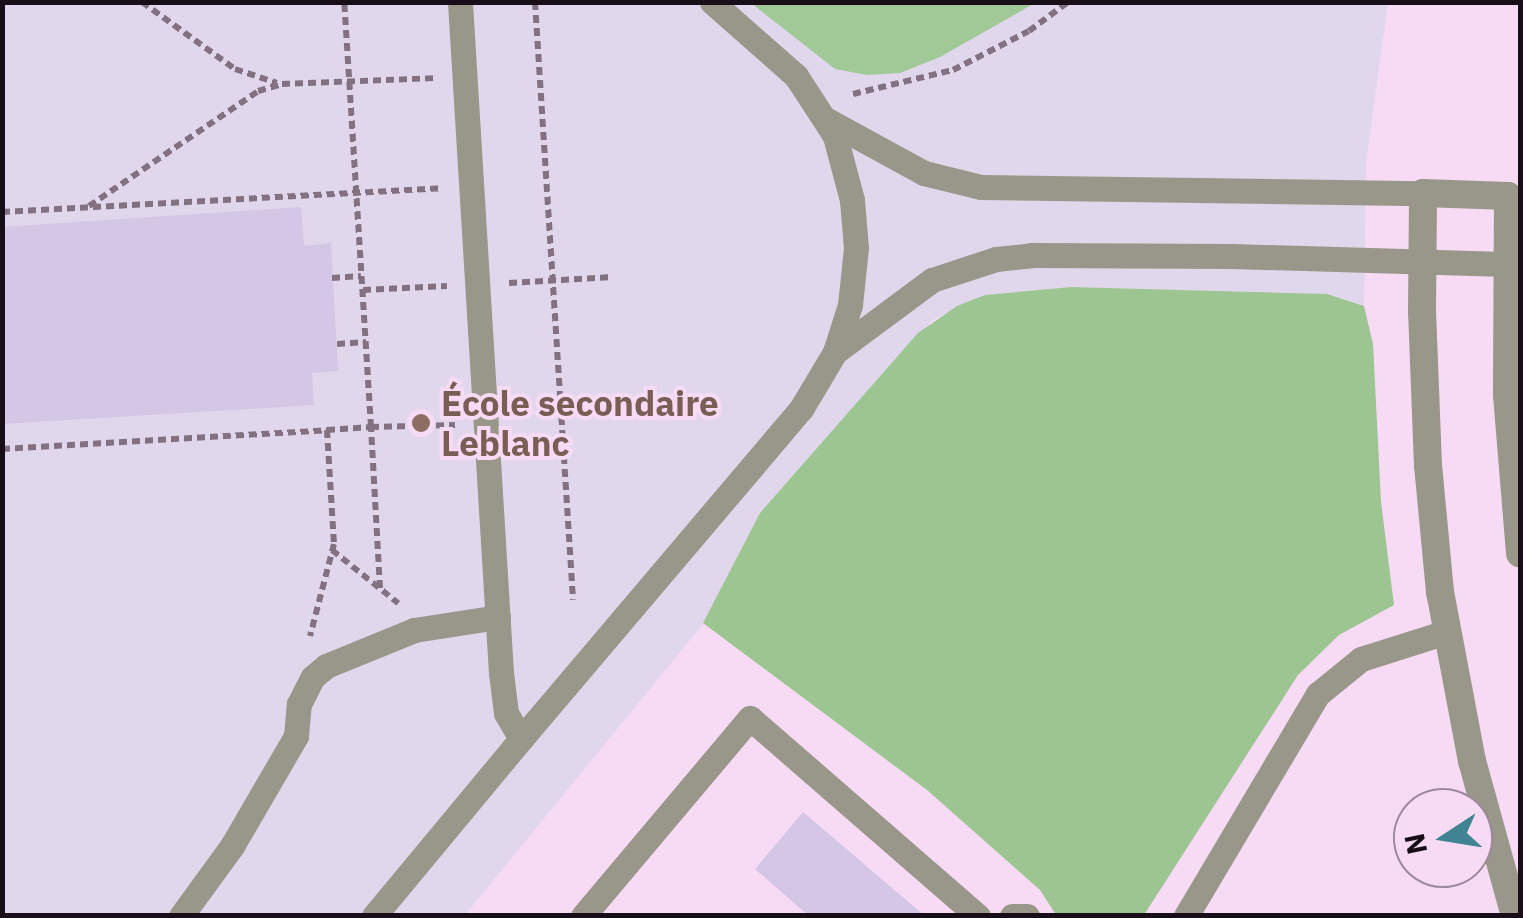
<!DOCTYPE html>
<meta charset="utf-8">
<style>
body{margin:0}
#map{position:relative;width:1523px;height:918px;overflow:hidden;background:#f7dbf5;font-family:"IBM Plex Sans",sans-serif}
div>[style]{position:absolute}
.education>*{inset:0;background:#e0d7ec}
.green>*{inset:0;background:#a1c897}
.forest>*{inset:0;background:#9cc591}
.building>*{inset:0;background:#d4c6e5}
.path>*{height:6px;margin-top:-3px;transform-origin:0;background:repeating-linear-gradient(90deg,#837182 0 8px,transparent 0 13px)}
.service>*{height:25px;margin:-12.5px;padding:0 12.5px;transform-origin:12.5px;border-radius:12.5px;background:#999789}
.minor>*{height:28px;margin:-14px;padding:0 14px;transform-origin:14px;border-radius:14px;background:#999789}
.dots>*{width:28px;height:28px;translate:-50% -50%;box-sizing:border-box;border:5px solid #f7dbf5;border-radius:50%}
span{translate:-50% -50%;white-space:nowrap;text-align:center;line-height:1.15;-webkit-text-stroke:8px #f7dbf5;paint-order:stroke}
.education-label{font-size:35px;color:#785e54;font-weight:700}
.left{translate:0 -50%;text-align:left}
.frame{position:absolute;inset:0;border:5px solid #170e17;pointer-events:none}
.north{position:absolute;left:1393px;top:788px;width:100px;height:100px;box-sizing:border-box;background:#f7dbf5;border:2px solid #9d899c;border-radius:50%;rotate:258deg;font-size:28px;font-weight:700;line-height:40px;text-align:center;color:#170e17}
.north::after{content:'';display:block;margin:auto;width:35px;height:45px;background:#408393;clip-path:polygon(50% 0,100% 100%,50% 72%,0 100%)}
</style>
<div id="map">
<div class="education">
<i style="clip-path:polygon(2px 3px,1388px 3px,1366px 163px,1364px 306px,1327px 294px,1071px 287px,985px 295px,933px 320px,760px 513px,703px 624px,465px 915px,3px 915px)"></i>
</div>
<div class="green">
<i style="clip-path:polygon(751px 3px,1035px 3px,940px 57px,900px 73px,867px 75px,835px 69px)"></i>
</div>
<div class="forest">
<i style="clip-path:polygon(1071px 287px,1327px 294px,1364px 306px,1373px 344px,1381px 502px,1394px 605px,1339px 635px,1298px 675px,1144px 915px,1056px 915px,1040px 890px,927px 790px,703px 623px,760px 513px,918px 333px,957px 306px,985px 295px)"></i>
</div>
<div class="building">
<i style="clip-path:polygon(301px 207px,304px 246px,331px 243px,338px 371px,312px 373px,314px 405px,2px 424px,2px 227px)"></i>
<i style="clip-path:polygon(803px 812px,925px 916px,809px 916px,755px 869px)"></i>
</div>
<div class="path">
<i style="left:142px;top:2px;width:115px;rotate:35.8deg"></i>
<i style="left:235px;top:69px;width:44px;rotate:18.4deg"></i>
<i style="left:535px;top:2px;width:599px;rotate:86.36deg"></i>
<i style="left:853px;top:94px;width:103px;rotate:-13.5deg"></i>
<i style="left:953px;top:70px;width:85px;rotate:-27.2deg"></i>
<i style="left:1029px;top:31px;width:49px;rotate:-36.6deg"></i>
<i style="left:89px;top:206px;width:204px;rotate:-34.2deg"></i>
<i style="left:258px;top:91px;width:25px;rotate:-16deg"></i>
<i style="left:282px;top:84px;width:153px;rotate:-2.2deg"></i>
<i style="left:2px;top:212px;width:440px;rotate:-3.1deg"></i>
<i style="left:332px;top:278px;width:29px;rotate:-4deg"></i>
<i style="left:509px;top:283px;width:104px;rotate:-3.3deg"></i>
<i style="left:363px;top:290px;width:84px;rotate:-2.7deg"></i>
<i style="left:337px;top:344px;width:29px;rotate:-4deg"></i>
<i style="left:327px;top:430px;width:44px;rotate:-3.9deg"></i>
<i style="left:371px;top:427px;width:426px;rotate:-93.6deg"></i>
<i style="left:2px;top:449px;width:326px;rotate:-3.3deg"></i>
<i style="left:327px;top:430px;width:114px;rotate:86.5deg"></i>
<i style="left:334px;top:544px;width:95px;rotate:104.6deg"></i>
<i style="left:332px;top:550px;width:85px;rotate:38.8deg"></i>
<i style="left:380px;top:588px;width:161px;rotate:-93.2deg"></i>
<i style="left:371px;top:427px;width:84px;rotate:-1.4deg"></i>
</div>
<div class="service">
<i style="left:827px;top:120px;width:111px;rotate:28.7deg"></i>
<i style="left:924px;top:173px;width:59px;rotate:13.8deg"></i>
<i style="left:981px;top:187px;width:442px;rotate:0.8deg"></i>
<i style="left:835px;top:352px;width:121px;rotate:-36.6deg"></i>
<i style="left:932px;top:280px;width:67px;rotate:-18.2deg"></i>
<i style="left:996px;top:259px;width:36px;rotate:-6deg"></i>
<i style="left:1032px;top:255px;width:200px;rotate:0.3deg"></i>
<i style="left:1232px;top:256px;width:273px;rotate:1.7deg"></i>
<i style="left:521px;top:739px;width:433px;rotate:-49.7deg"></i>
<i style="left:801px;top:409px;width:66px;rotate:-59.2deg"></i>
<i style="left:835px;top:352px;width:49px;rotate:-72.3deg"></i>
<i style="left:850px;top:305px;width:57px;rotate:-84deg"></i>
<i style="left:856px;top:248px;width:48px;rotate:-94.8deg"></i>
<i style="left:852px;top:200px;width:66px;rotate:-104.9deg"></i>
<i style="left:835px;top:136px;width:72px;rotate:-123deg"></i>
<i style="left:796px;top:76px;width:112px;rotate:-138.6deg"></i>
<i style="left:181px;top:916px;width:87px;rotate:-53.9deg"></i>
<i style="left:232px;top:846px;width:127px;rotate:-59.8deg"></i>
<i style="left:296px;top:736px;width:32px;rotate:-85deg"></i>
<i style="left:299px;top:704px;width:30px;rotate:-63deg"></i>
<i style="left:313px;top:677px;width:17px;rotate:-40deg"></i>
<i style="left:326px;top:666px;width:95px;rotate:-22.2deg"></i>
<i style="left:414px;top:630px;width:85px;rotate:-8.8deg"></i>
<i style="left:374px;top:916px;width:230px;rotate:-50.3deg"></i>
<i style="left:521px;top:739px;width:30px;rotate:-120deg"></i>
<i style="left:506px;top:713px;width:40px;rotate:-97.1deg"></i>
<i style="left:501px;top:673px;width:672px;rotate:-93.5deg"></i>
<i style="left:583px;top:916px;width:259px;rotate:-49.9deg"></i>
<i style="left:750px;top:718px;width:302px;rotate:41deg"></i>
<i style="left:1012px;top:916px;width:15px"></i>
<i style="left:1186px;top:916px;width:258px;rotate:-59.3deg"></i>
<i style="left:1318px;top:694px;width:55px;rotate:-39.1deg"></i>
<i style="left:1361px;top:659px;width:89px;rotate:-17.6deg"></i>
</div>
<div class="minor">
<i style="left:1515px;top:916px;width:161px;rotate:-105.5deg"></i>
<i style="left:1472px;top:761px;width:172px;rotate:-100.7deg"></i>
<i style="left:1440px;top:592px;width:127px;rotate:-95.4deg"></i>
<i style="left:1428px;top:466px;width:154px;rotate:-92.2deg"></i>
<i style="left:1422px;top:312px;width:119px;rotate:-89.5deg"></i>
<i style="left:1423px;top:193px;width:85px;rotate:2deg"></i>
<i style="left:1508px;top:196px;width:199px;rotate:90.3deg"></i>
<i style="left:1507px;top:395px;width:159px;rotate:85.3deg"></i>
</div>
<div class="dots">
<i style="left:421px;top:423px;background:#8d6e63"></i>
</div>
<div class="education-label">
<span class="left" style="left:441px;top:423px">École secondaire<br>Leblanc</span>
</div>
<div class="frame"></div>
<div class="north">N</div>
</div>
